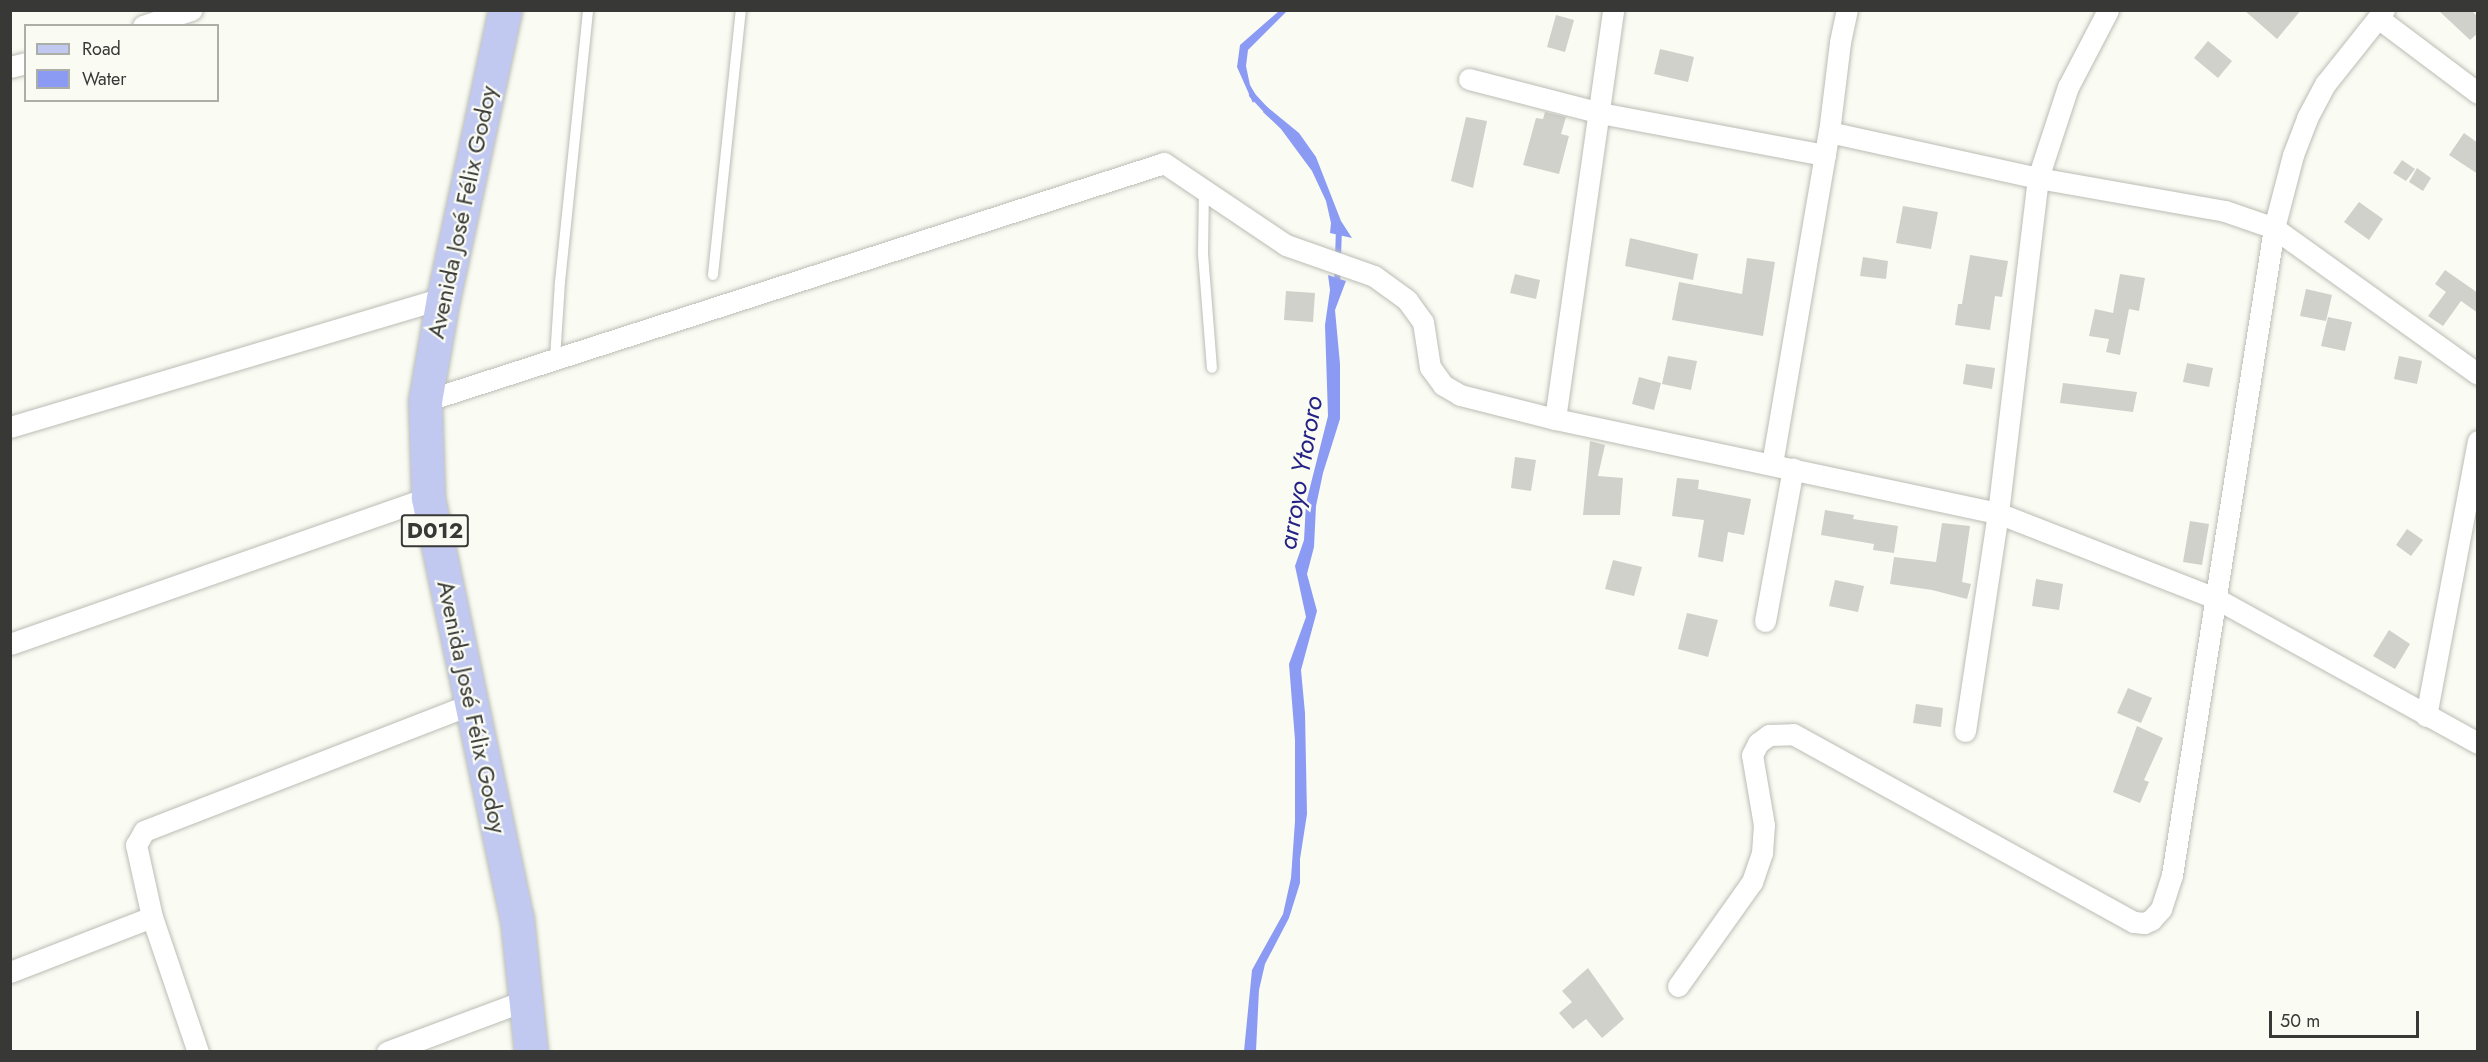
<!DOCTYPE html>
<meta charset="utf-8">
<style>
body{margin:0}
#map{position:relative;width:2488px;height:1062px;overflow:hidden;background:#fafcf4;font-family:Jost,sans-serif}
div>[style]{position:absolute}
.water>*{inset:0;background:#8b9bf3}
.stream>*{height:6px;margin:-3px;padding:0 3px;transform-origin:3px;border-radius:3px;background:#8b9bf3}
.building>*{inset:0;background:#cfd1ca}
.roads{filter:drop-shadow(0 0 2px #bbbdb5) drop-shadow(0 0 2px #bbbdb5)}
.lane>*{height:10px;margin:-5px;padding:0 5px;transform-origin:5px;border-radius:5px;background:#fff}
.street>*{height:21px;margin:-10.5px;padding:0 10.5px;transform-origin:10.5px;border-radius:10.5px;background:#fff}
.primary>*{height:33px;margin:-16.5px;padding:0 16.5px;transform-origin:16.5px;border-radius:16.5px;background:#c1c9f0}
span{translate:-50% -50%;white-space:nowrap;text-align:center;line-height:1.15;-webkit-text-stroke:4.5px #fafcf4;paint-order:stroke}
.shield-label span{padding:2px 4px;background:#fafcf4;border:2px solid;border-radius:4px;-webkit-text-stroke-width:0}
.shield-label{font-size:22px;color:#383936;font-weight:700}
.street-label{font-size:24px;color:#383936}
.water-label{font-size:26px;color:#242285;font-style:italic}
.frame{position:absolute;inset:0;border:12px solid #383936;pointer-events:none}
.legend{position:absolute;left:24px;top:24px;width:195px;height:78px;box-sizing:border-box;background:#fafcf4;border:2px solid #acaea8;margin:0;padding:8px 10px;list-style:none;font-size:18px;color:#383936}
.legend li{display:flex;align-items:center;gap:12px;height:30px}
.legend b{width:30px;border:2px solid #acaea8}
.scale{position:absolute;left:2269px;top:1011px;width:150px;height:27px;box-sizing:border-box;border:3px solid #383936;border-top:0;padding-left:8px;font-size:18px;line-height:21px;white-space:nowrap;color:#383936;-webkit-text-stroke:4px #fafcf4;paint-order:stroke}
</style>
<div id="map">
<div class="water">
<i style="clip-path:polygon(1279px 11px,1287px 11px,1248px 50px,1246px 66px,1250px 85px,1257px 97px,1253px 103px,1237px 67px,1240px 45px)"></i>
<i style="clip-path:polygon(1266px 106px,1299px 133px,1316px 157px,1341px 221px,1352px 238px,1330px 233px,1331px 223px,1326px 201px,1312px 171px,1281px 129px,1263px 112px)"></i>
<i style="clip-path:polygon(1328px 275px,1346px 281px,1335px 310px,1340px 364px,1340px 419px,1323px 473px,1316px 506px,1314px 547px,1307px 574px,1317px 611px,1301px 670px,1305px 713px,1307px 814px,1300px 859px,1300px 883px,1289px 918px,1265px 964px,1259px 990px,1256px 1051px,1244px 1051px,1252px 970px,1283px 914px,1291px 878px,1295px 821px,1295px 740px,1289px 664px,1306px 617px,1295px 566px,1304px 540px,1306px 503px,1328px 416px,1325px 325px,1330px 290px)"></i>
</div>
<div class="stream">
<i style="left:1252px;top:95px;width:26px;rotate:47deg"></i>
<i style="left:1337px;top:286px;width:58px;rotate:-88deg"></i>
</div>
<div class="building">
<i style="clip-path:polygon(2244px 10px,2301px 10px,2277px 39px)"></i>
<i style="clip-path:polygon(2438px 10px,2471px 10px,2478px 17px,2478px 33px,2470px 40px)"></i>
<i style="clip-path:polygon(1556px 15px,1574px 20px,1565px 52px,1547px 47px)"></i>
<i style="clip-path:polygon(2208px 41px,2232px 61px,2218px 78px,2194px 58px)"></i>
<i style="clip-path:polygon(1660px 49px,1694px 57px,1688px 82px,1654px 74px)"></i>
<i style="clip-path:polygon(1545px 112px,1566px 117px,1561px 134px,1569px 136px,1559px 174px,1523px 165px,1536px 118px,1543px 119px)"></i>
<i style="clip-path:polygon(1466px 117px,1487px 121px,1473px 188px,1451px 181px)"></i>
<i style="clip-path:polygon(2464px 133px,2478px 143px,2478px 174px,2449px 155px)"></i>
<i style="clip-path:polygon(2402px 160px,2415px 169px,2406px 181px,2393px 173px)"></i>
<i style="clip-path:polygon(2417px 168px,2431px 178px,2423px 191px,2409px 182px)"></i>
<i style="clip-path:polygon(2359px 202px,2383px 219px,2369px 240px,2344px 222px)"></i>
<i style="clip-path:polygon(1903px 206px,1938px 212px,1931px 249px,1896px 243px)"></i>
<i style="clip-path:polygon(1630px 238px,1698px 254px,1693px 280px,1625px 266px)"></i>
<i style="clip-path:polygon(1970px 255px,2008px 261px,2002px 297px,1995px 296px,1990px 330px,1955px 325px,1958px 304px,1962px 304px)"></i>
<i style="clip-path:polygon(1863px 257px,1888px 261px,1886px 279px,1860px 276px)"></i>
<i style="clip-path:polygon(1747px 258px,1775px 262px,1763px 336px,1672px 320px,1679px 282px,1742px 294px)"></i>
<i style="clip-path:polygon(2445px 270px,2478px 293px,2478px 313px,2461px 301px,2443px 326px,2428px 316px,2446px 292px,2435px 284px)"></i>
<i style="clip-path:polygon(1515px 274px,1540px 280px,1536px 299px,1510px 293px)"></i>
<i style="clip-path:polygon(2120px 274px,2145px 278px,2139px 311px,2129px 309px,2120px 355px,2106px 352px,2109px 339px,2089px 336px,2095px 309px,2113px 313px)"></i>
<i style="clip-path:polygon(2306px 289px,2332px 295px,2326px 321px,2300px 316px)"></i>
<i style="clip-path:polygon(1286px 291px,1315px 293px,1313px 322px,1284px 320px)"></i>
<i style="clip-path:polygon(2328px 317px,2352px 322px,2345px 351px,2321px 346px)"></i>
<i style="clip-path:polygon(1668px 356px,1697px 361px,1691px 390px,1662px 384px)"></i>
<i style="clip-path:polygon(2399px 356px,2422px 361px,2417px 384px,2394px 379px)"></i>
<i style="clip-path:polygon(2187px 363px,2213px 368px,2209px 387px,2183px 382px)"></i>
<i style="clip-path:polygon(1966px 364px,1995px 368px,1992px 389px,1963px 384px)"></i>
<i style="clip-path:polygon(1639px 377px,1661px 383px,1654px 410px,1632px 404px)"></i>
<i style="clip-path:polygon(2063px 383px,2137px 392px,2133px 412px,2060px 403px)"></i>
<i style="clip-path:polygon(1590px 441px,1605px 445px,1598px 476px,1623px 478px,1620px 515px,1583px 515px)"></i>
<i style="clip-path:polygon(1515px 457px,1536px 460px,1531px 491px,1511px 488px)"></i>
<i style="clip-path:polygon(1677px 478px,1699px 480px,1698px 489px,1751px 499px,1744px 535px,1728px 532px,1723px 562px,1698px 557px,1704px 520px,1672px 516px)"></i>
<i style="clip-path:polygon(1825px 510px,1854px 515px,1853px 519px,1898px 526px,1894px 553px,1873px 550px,1874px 544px,1821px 535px)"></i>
<i style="clip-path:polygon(2190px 521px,2209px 524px,2202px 565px,2183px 562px)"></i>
<i style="clip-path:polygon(1942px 523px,1970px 526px,1962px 582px,1971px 584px,1967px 599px,1932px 590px,1890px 584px,1894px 557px,1936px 562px)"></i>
<i style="clip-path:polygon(2407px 529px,2423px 540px,2411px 556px,2396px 545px)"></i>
<i style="clip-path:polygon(1613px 560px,1642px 567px,1634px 596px,1605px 589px)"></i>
<i style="clip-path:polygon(2036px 579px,2063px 584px,2059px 610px,2032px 606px)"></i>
<i style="clip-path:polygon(1835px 580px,1864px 586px,1858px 612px,1829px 606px)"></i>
<i style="clip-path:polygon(1687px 613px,1718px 620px,1708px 657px,1678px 649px)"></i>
<i style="clip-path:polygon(2389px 630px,2410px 644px,2395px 669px,2373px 656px)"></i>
<i style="clip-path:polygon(2128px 688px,2152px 698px,2141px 723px,2117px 713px)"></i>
<i style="clip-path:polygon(1916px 704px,1943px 708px,1941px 727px,1913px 723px)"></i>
<i style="clip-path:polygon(2137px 726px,2163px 738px,2144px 780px,2149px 782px,2140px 803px,2113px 792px)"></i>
<i style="clip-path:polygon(1588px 968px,1624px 1019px,1602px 1038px,1586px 1019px,1573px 1029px,1559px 1013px,1572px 1002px,1562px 991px)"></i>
</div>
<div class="roads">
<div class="lane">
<i style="left:1204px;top:190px;width:64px;rotate:90.9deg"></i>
<i style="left:1203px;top:254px;width:114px;rotate:85.5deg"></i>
<i style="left:713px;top:275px;width:266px;rotate:-84deg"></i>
<i style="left:555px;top:359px;width:77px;rotate:-86.3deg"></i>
<i style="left:560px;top:282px;width:273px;rotate:-84.1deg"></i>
</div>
<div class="street">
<i style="left:2378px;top:18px;width:125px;rotate:36.9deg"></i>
<i style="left:143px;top:26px;width:51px;rotate:-18.4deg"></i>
<i style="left:10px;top:67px;width:16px;rotate:-14deg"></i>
<i style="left:1469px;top:79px;width:135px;rotate:14.5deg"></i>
<i style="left:1600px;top:113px;width:229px;rotate:10.6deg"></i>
<i style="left:1829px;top:132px;width:214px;rotate:12.4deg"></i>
<i style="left:2038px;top:178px;width:190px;rotate:10deg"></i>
<i style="left:2225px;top:211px;width:52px;rotate:19.1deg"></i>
<i style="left:2274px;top:228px;width:251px;rotate:35.6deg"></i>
<i style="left:425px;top:401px;width:776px;rotate:-17.85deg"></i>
<i style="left:1164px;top:163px;width:147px;rotate:33.9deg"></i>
<i style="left:1286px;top:245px;width:93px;rotate:19.4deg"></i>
<i style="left:1374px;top:276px;width:41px;rotate:36deg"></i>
<i style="left:1407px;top:300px;width:27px;rotate:54deg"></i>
<i style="left:1423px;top:322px;width:46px;rotate:81.2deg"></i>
<i style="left:1430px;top:367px;width:22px;rotate:54deg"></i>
<i style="left:1443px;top:385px;width:20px;rotate:30deg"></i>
<i style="left:1460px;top:395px;width:98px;rotate:14.2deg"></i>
<i style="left:1555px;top:419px;width:453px;rotate:12deg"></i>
<i style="left:1998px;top:513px;width:235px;rotate:21.4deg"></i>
<i style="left:2217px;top:599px;width:298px;rotate:28.9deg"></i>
<i style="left:1555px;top:419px;width:413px;rotate:-81.9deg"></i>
<i style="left:10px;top:427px;width:452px;rotate:-16.6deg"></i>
<i style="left:1772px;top:464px;width:337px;rotate:-80.3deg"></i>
<i style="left:1829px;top:132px;width:91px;rotate:-83deg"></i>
<i style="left:1840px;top:42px;width:33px;rotate:-78deg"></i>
<i style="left:1765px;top:621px;width:155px;rotate:-79.6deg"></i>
<i style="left:10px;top:644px;width:443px;rotate:-19.3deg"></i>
<i style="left:2426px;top:716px;width:280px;rotate:-79.3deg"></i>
<i style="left:1965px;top:731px;width:220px;rotate:-81.4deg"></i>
<i style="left:1998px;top:513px;width:337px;rotate:-83.2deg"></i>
<i style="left:2038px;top:178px;width:96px;rotate:-71.8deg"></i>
<i style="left:2068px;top:87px;width:87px;rotate:-62.5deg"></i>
<i style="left:152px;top:917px;width:143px;rotate:71.2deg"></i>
<i style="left:10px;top:972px;width:152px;rotate:-21.2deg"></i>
<i style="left:152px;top:917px;width:74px;rotate:-102.5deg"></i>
<i style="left:136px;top:845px;width:16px;rotate:-60deg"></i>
<i style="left:144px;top:831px;width:352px;rotate:-21.2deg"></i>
<i style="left:1678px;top:986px;width:128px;rotate:-54.6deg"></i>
<i style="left:1752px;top:882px;width:31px;rotate:-71deg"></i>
<i style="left:1762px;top:853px;width:28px;rotate:-86deg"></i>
<i style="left:1764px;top:825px;width:71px;rotate:-99.7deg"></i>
<i style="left:1752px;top:755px;width:13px;rotate:-63deg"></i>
<i style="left:1758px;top:743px;width:14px;rotate:-36deg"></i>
<i style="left:1769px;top:735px;width:24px;rotate:-2deg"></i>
<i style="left:1793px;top:734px;width:389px;rotate:28.9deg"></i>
<i style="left:2134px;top:922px;width:10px;rotate:6deg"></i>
<i style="left:2144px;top:923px;width:8px;rotate:-23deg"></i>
<i style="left:2151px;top:920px;width:15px;rotate:-48deg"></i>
<i style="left:2161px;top:909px;width:36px;rotate:-72deg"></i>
<i style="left:2172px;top:875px;width:655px;rotate:-81.04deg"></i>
<i style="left:2274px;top:228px;width:75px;rotate:-75.4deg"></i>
<i style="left:2293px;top:155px;width:40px;rotate:-69deg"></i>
<i style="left:2307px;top:118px;width:40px;rotate:-62deg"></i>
<i style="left:2326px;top:83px;width:93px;rotate:-51.5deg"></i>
<i style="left:387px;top:1052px;width:148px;rotate:-20.5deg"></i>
</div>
<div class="primary">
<i style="left:505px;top:10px;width:295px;rotate:102.1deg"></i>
<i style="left:443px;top:298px;width:105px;rotate:99.9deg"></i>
<i style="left:425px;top:401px;width:97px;rotate:88.2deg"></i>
<i style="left:428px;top:498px;width:430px;rotate:78.1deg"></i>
<i style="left:517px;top:919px;width:134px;rotate:84deg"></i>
</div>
</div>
<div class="shield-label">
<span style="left:435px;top:531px">D012</span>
</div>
<div class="street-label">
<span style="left:462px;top:212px;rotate:-78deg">Avenida José Félix Godoy</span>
<span style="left:472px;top:707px;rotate:78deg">Avenida José Félix Godoy</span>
</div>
<div class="water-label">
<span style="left:1301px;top:473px;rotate:-80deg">arroyo Ytororo</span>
</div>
<div class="frame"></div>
<ul class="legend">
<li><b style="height:8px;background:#c1c9f0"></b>Road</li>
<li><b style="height:16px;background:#8b9bf3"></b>Water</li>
</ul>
<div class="scale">50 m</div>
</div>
